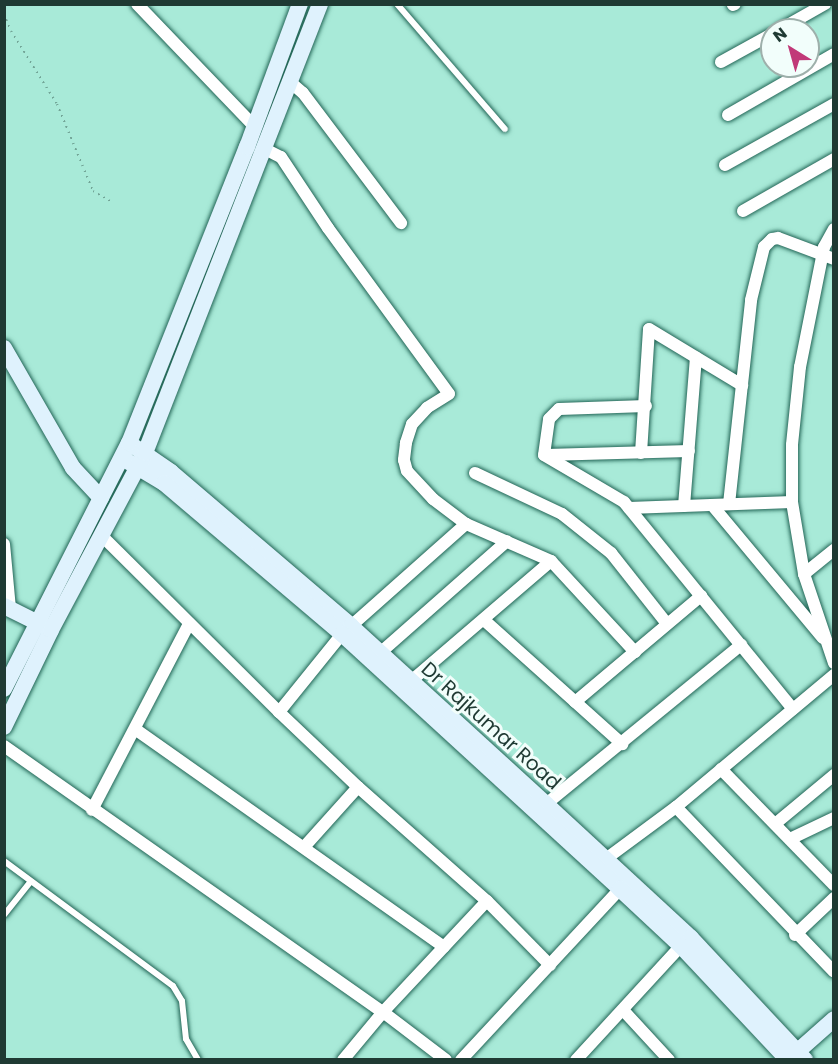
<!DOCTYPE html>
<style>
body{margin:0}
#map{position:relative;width:838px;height:1064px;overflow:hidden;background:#a8ead8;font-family:Poppins,sans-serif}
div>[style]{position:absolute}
.path>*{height:2px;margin-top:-1px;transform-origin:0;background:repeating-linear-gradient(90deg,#72a597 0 1.5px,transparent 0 6px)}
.roads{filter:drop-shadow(0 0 2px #226556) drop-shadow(0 0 2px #226556)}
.lane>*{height:6px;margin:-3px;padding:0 3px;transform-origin:3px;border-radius:3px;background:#fff}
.street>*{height:12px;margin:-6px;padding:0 6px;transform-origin:6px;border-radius:6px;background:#fff}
.secondary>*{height:16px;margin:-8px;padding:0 8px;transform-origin:8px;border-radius:8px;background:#dff2fd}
span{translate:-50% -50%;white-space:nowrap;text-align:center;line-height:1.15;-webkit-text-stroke:6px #f2fefb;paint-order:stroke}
.street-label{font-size:20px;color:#1f3a33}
.frame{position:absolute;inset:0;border:6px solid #1f3a33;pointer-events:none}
.north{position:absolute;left:760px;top:18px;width:60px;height:60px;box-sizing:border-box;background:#f2fefb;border:2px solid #9eb0ab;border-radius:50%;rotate:323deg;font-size:16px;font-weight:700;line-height:24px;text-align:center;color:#1f3a33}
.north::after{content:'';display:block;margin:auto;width:21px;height:27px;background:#c13978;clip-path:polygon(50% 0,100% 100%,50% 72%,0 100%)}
</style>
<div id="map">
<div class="path">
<i style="left:4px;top:14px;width:18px;rotate:68deg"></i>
<i style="left:11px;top:31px;width:86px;rotate:57.8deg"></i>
<i style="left:57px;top:104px;width:94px;rotate:67.5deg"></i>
<i style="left:93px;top:191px;width:20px;rotate:30deg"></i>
</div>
<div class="roads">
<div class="lane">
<i style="left:397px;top:4px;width:165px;rotate:49.2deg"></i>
<i style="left:4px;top:861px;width:210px;rotate:36.5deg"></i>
<i style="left:173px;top:986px;width:17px;rotate:59deg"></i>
<i style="left:182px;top:1001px;width:38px;rotate:84deg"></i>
<i style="left:186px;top:1039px;width:24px;rotate:60deg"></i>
<i style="left:4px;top:915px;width:43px;rotate:-51.5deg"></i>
</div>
<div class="street">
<i style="left:137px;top:4px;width:169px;rotate:46.2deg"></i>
<i style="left:733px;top:5px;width:2px;rotate:-27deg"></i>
<i style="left:779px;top:30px;width:53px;rotate:-29.5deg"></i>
<i style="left:721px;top:62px;width:58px;rotate:-28.8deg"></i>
<i style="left:289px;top:81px;width:18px;rotate:41deg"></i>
<i style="left:303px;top:93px;width:163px;rotate:53deg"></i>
<i style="left:728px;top:115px;width:122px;rotate:-29.9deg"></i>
<i style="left:263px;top:148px;width:20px;rotate:27deg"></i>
<i style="left:281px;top:157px;width:85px;rotate:56.5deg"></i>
<i style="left:328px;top:228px;width:205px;rotate:53.9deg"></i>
<i style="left:449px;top:394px;width:26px;rotate:148deg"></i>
<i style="left:427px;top:408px;width:22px;rotate:133deg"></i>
<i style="left:412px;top:424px;width:20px;rotate:108deg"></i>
<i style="left:406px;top:443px;width:17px;rotate:97deg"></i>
<i style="left:404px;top:460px;width:11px;rotate:75deg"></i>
<i style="left:407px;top:471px;width:38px;rotate:47deg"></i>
<i style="left:433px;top:499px;width:41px;rotate:37.1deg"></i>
<i style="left:466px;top:524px;width:93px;rotate:23.5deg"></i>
<i style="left:551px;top:561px;width:124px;rotate:47.3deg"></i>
<i style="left:725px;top:165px;width:125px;rotate:-29.2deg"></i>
<i style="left:743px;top:211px;width:105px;rotate:-29.7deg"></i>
<i style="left:834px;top:229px;width:21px;rotate:119deg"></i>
<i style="left:824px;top:247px;width:122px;rotate:101.3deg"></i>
<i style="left:800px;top:367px;width:78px;rotate:95.9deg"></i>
<i style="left:792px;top:445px;width:57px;rotate:90deg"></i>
<i style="left:792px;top:502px;width:73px;rotate:80.5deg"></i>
<i style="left:804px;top:574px;width:94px;rotate:71.4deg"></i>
<i style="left:641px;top:453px;width:124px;rotate:-86.3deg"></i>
<i style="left:649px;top:329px;width:109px;rotate:31.1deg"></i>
<i style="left:544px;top:455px;width:93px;rotate:30.4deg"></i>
<i style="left:624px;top:502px;width:267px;rotate:50.8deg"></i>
<i style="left:544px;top:455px;width:36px;rotate:-82deg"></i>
<i style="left:549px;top:419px;width:14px;rotate:-45deg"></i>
<i style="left:559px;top:409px;width:87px;rotate:-2deg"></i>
<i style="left:546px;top:455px;width:143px;rotate:-1.6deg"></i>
<i style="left:475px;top:473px;width:96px;rotate:25.2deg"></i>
<i style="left:562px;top:514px;width:63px;rotate:38.5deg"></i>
<i style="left:611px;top:553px;width:90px;rotate:51.7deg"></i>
<i style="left:729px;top:504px;width:205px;rotate:-83.8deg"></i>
<i style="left:751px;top:300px;width:55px;rotate:-76.2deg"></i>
<i style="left:764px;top:247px;width:11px;rotate:-45deg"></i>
<i style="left:772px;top:239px;width:6px;rotate:-9deg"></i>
<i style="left:778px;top:238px;width:60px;rotate:20.6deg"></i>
<i style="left:712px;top:505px;width:173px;rotate:50.2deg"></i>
<i style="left:684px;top:506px;width:149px;rotate:-85.4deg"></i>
<i style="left:629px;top:508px;width:163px;rotate:-2.1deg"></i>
<i style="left:102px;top:536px;width:250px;rotate:44.8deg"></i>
<i style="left:279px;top:712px;width:109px;rotate:43.5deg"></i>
<i style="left:358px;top:787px;width:172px;rotate:41.5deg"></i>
<i style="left:487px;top:901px;width:90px;rotate:45.5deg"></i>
<i style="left:4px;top:544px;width:65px;rotate:84.7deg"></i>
<i style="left:804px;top:574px;width:38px;rotate:-39deg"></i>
<i style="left:484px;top:620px;width:186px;rotate:41.9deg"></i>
<i style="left:380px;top:653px;width:169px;rotate:-41.4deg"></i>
<i style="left:411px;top:681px;width:184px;rotate:-40.6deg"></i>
<i style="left:575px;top:702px;width:165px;rotate:-40.1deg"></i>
<i style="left:279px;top:712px;width:100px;rotate:-51.1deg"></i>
<i style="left:342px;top:634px;width:166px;rotate:-41.6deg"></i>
<i style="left:135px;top:729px;width:378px;rotate:35.2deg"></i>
<i style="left:4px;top:746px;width:463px;rotate:35.1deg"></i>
<i style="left:383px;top:1012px;width:79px;rotate:37.3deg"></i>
<i style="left:721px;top:769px;width:162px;rotate:45.8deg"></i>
<i style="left:546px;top:804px;width:252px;rotate:-39.2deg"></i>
<i style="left:676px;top:807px;width:228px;rotate:46.2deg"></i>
<i style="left:92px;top:810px;width:210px;rotate:-62.5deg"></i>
<i style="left:775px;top:824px;width:77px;rotate:-39.7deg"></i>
<i style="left:790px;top:839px;width:49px;rotate:-25.5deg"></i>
<i style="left:305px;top:846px;width:79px;rotate:-48.1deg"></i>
<i style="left:599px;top:864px;width:96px;rotate:-36.5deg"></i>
<i style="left:676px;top:807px;width:206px;rotate:-39.9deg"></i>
<i style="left:795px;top:935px;width:54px;rotate:-43.5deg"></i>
<i style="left:623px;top:1010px;width:68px;rotate:47.4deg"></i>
<i style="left:343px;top:1060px;width:62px;rotate:-50.2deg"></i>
<i style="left:383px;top:1012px;width:152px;rotate:-46.9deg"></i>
<i style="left:461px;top:1060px;width:233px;rotate:-47.1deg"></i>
<i style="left:576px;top:1060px;width:155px;rotate:-47.4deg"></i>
</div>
<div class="secondary">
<i style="left:4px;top:348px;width:138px;rotate:60.1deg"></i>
<i style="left:73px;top:468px;width:41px;rotate:47deg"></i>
<i style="left:129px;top:443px;width:51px;rotate:34.6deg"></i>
<i style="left:171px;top:472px;width:237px;rotate:40.5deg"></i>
<i style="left:351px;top:626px;width:264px;rotate:42.4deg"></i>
<i style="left:546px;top:804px;width:197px;rotate:42.7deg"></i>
<i style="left:691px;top:938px;width:167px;rotate:46.9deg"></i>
<i style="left:122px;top:458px;width:49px;rotate:30.8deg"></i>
<i style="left:164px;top:483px;width:233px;rotate:40.3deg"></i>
<i style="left:342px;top:634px;width:377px;rotate:42.5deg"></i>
<i style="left:620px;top:889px;width:83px;rotate:43.1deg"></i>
<i style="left:681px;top:946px;width:156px;rotate:46.8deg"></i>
<i style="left:4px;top:606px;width:49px;rotate:26.6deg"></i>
<i style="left:4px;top:689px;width:276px;rotate:-63.1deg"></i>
<i style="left:129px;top:443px;width:319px;rotate:-68.3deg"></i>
<i style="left:247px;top:147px;width:153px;rotate:-69.7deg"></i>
<i style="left:4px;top:727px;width:108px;rotate:-64.1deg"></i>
<i style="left:51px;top:630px;width:200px;rotate:-62deg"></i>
<i style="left:145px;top:453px;width:482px;rotate:-68.7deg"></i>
<i style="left:789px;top:1059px;width:60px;rotate:-41.6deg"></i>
</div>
</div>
<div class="street-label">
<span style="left:491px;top:726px;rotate:42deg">Dr Rajkumar Road</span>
</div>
<div class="frame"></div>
<div class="north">N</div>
</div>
